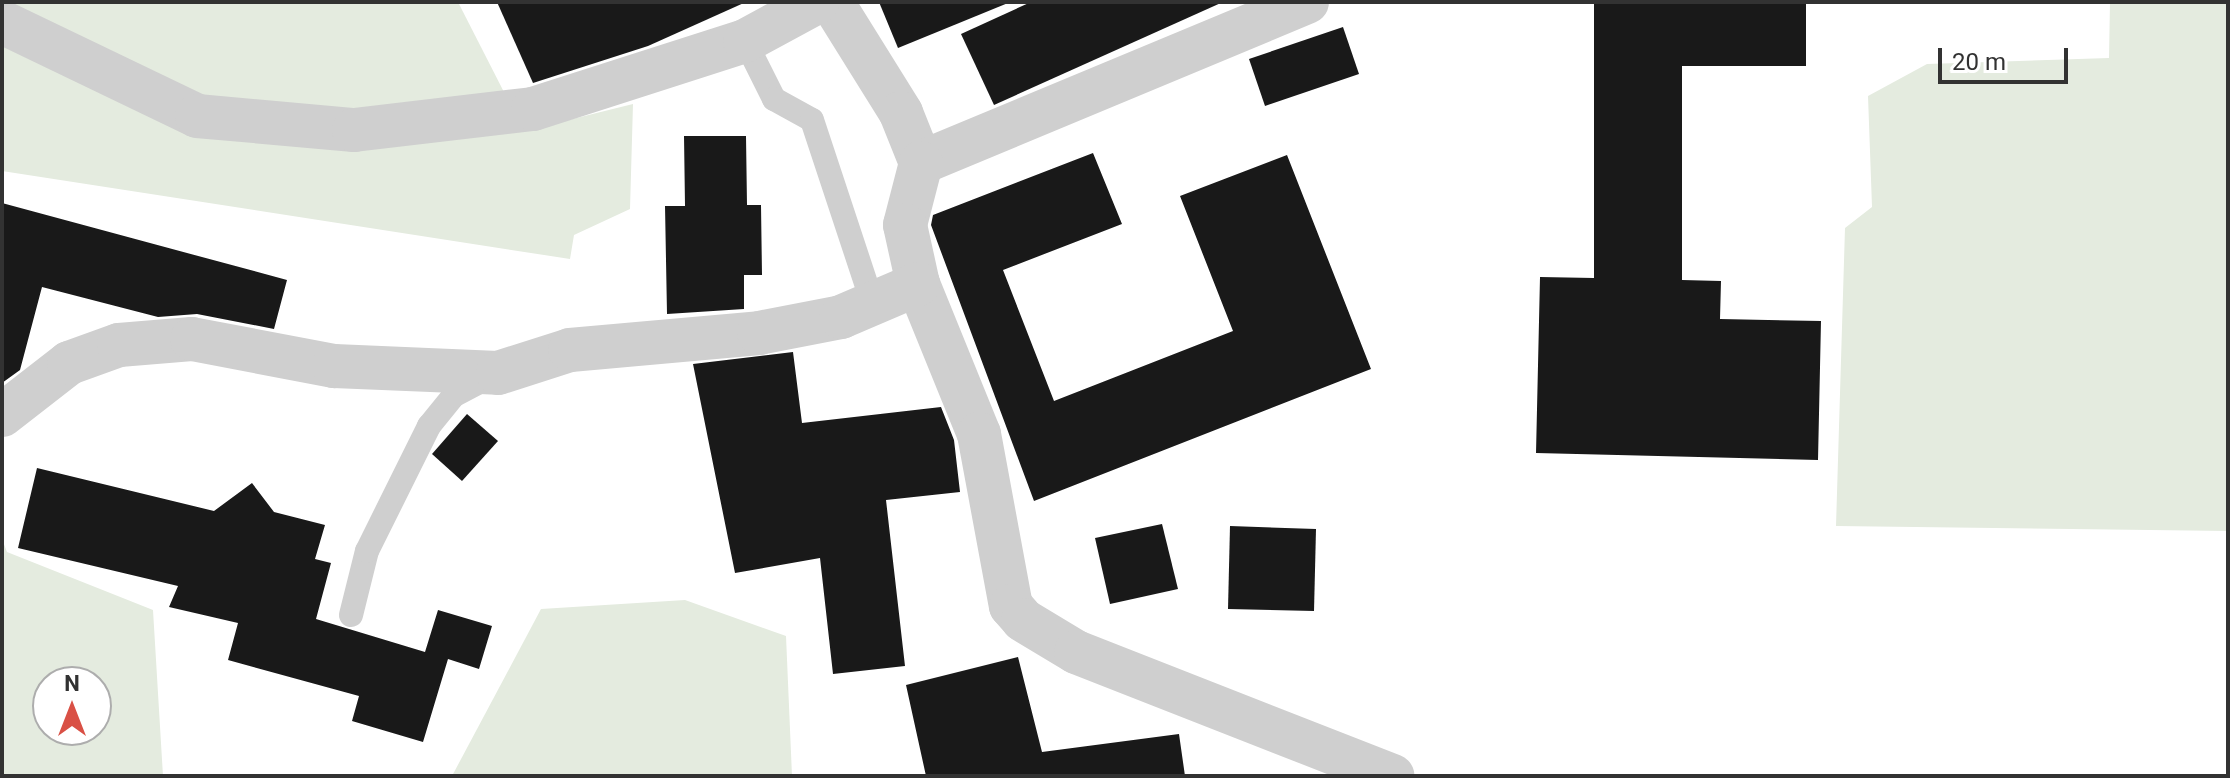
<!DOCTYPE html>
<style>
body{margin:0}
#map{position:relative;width:2230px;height:778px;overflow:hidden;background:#fff;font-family:Roboto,sans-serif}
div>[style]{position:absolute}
.green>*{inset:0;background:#e4ebdf}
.building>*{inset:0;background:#191919}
.service>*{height:24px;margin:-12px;padding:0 12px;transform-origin:12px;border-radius:12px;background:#cfcfcf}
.minor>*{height:44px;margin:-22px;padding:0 22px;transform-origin:22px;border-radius:22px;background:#cfcfcf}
span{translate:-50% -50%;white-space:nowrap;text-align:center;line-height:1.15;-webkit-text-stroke:8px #fff;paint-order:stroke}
.frame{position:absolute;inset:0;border:4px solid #323232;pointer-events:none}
.north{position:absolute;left:32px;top:666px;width:80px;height:80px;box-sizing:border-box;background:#fff;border:2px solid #adadad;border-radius:50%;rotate:0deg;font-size:22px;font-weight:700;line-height:32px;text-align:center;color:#323232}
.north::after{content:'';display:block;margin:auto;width:28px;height:36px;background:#d95045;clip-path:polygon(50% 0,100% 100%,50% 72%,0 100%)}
.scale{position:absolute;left:1938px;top:48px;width:130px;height:36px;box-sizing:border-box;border:4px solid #323232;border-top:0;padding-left:10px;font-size:24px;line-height:28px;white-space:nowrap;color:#323232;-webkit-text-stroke:6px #fff;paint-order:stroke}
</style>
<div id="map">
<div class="green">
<i style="clip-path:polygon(2px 2px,458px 2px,507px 98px,377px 120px,211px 104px)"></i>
<i style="clip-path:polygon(2110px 2px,2228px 2px,2228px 531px,1836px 526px,1845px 228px,1872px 207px,1868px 96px,1927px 64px,2109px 58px)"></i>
<i style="clip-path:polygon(2px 35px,110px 92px,524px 131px,633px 104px,630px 209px,574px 235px,570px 259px,2px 171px)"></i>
<i style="clip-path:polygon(evenodd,2px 539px,7px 552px,153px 610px,163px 776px,2px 776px,2px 539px,96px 682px,96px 730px,48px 730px,48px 682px,96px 682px)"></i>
<i style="clip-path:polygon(685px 600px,786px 636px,792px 776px,452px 776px,541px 609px)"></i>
</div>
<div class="building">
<i style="clip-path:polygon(497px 2px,746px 2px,648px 46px,533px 83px)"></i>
<i style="clip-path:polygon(879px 2px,1008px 2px,1008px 3px,898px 48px)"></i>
<i style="clip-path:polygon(1031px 2px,1223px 2px,994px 105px,961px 34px)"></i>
<i style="clip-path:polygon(1594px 2px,1806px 2px,1806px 66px,1682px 66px,1682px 280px,1721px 281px,1720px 319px,1821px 321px,1818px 460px,1536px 453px,1540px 277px,1594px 278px)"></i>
<i style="clip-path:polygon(1343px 27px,1359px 74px,1265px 106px,1249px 59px)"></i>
<i style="clip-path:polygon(684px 136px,746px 136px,747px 205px,761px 205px,762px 275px,744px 275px,744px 309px,667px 314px,665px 206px,685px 206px)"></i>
<i style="clip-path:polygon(1093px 153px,1122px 224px,1003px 270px,1054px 401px,1233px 331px,1180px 196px,1287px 155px,1371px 369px,1034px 501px,931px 225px,933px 215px)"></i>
<i style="clip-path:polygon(2px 203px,287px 280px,274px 329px,197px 314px,158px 317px,42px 287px,20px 370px,2px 383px)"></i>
<i style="clip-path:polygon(793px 352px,802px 423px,941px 407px,954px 440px,960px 492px,886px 500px,905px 666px,833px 674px,820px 558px,735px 573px,693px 364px)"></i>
<i style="clip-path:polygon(467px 414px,498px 441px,462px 481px,432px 454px)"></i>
<i style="clip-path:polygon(37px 468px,214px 511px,252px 483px,274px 512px,325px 525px,315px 559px,331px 563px,316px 619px,425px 652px,438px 610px,492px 626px,479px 669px,448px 659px,423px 742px,352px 721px,359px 696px,228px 660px,238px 623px,169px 607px,178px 586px,18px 548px)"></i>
<i style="clip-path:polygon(1162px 524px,1178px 589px,1110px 604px,1095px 538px)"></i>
<i style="clip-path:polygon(1230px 526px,1316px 529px,1314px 611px,1228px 609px)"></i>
<i style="clip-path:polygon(1018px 657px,1042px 752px,1179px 734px,1185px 776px,926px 776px,906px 685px)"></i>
</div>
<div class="service">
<i style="left:745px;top:41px;width:65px;rotate:63.4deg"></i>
<i style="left:774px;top:99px;width:43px;rotate:28.9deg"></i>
<i style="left:812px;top:120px;width:194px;rotate:71.7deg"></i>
<i style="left:351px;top:615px;width:66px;rotate:-76deg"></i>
<i style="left:367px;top:551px;width:140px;rotate:-63.6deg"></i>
<i style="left:429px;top:426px;width:38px;rotate:-51deg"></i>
<i style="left:453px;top:396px;width:36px;rotate:-28deg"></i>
</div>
<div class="minor">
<i style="left:832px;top:2px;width:131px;rotate:58.1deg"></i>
<i style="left:901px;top:113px;width:54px;rotate:68.2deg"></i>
<i style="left:1307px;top:2px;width:418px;rotate:157.4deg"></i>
<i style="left:921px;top:163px;width:64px;rotate:104.5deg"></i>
<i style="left:905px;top:225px;width:60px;rotate:77.6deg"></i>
<i style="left:918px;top:284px;width:162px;rotate:67.9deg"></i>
<i style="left:979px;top:434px;width:175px;rotate:79.5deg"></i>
<i style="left:1011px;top:606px;width:18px;rotate:49deg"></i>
<i style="left:1023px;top:620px;width:62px;rotate:31.1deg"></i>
<i style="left:1076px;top:652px;width:340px;rotate:21.4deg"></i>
<i style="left:2px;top:22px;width:216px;rotate:25.7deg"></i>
<i style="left:197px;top:116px;width:158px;rotate:5.1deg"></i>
<i style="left:354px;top:130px;width:180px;rotate:-6.7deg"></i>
<i style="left:533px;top:109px;width:223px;rotate:-17.8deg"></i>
<i style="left:745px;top:41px;width:82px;rotate:-28.4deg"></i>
<i style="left:2px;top:415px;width:85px;rotate:-37.8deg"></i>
<i style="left:69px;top:363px;width:53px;rotate:-19.8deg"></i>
<i style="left:119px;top:345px;width:73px;rotate:-4.7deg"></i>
<i style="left:192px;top:339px;width:145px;rotate:10.8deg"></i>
<i style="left:334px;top:366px;width:164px;rotate:2.4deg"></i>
<i style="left:498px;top:373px;width:76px;rotate:-17.7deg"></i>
<i style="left:570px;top:350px;width:190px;rotate:-5.1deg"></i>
<i style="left:759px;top:333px;width:84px;rotate:-11deg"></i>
<i style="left:841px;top:317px;width:84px;rotate:-23.2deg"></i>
</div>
<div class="frame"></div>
<div class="north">N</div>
<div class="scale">20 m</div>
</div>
